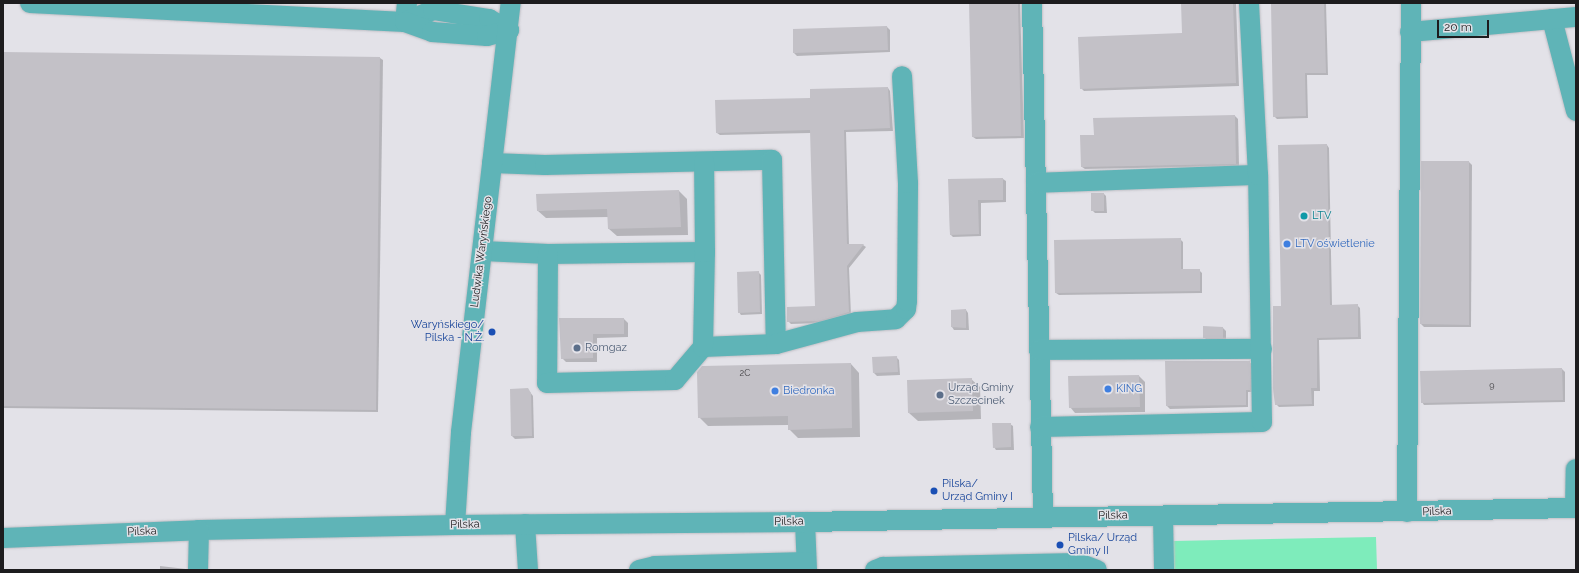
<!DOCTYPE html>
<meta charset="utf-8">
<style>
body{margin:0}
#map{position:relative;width:1579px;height:573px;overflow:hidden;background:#e3e2e8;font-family:Raleway,sans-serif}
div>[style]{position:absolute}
.green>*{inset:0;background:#7eecbb}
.shadow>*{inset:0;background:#0003}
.building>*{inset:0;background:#c3c1c7}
.roads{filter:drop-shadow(0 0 1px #bfbec4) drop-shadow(0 0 1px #bfbec4)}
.minor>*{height:20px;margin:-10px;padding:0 10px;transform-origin:10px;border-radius:10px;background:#5fb4b7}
.dots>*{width:11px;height:11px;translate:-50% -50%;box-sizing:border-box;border:2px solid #e3e2e8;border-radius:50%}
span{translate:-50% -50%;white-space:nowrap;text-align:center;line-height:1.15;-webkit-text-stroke:3px #e3e2e8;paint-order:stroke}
.number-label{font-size:9px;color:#464548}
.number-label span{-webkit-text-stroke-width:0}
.culture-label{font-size:11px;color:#0d838f}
.left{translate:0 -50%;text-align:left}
.shop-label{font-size:11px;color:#366cbe}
.street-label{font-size:11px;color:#1d1c1e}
.transit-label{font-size:11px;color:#164399}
.right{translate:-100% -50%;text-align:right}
.service-label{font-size:11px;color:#4e5e75}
.frame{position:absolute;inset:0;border:4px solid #1d1c1e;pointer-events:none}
.scale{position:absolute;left:1437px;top:20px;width:52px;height:18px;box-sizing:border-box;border:2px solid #1d1c1e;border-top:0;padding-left:5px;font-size:12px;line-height:14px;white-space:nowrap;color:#1d1c1e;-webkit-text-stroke:3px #e3e2e8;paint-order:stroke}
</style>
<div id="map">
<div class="green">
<i style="clip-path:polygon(1376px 537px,1377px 570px,1173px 570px,1172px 541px)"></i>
</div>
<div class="shadow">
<i style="clip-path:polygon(911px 3px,928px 3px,928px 4px,913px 4px)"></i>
<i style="clip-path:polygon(970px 3px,1020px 3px,1024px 138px,976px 139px,973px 137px)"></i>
<i style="clip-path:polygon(1182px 3px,1236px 3px,1239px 86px,1084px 91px,1081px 88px,1183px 34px)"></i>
<i style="clip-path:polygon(1272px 3px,1326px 3px,1328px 75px,1307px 75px,1308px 118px,1277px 119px,1274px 116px)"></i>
<i style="clip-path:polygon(887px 27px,890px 30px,890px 52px,797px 56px,794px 53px)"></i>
<i style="clip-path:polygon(3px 53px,380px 58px,383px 60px,378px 412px,3px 408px)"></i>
<i style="clip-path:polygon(888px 88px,890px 91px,893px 131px,846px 132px,849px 245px,863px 245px,866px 247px,849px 268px,851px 315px,821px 323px,791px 324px,788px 321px,816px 307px,811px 133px,720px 135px,717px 133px,811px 99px)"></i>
<i style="clip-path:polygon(1235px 116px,1238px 119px,1239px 166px,1085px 169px,1082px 167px)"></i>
<i style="clip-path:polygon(1327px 145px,1329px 148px,1332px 305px,1357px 305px,1360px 308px,1361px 339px,1319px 340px,1320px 391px,1314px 391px,1314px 406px,1279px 407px,1276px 404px,1282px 307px)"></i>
<i style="clip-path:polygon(1422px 162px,1469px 162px,1472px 165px,1471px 327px,1424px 327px,1421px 324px)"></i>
<i style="clip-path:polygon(1003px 179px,1006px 181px,1006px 202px,981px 203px,981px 236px,953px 237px,950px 234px,949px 180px)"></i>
<i style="clip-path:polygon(679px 191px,687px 199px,688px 235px,617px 236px,609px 229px,609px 217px,546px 218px,538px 211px)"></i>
<i style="clip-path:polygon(1104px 194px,1106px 196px,1107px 213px,1095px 213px,1092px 210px)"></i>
<i style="clip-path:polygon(1180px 239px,1183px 242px,1183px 270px,1199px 270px,1202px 273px,1202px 293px,1059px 295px,1056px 293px)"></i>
<i style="clip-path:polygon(758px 272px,761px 275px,762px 314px,741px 315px,739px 312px)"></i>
<i style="clip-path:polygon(966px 310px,968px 313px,969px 330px,954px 330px,952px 327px)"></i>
<i style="clip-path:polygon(560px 319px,624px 319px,628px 323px,628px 337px,597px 338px,597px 362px,566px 362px,562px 358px)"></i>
<i style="clip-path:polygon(1223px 328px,1226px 331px,1226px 340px,1207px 340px,1204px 337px)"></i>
<i style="clip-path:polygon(896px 357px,899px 360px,900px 375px,877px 376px,874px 373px)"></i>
<i style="clip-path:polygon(1166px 362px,1249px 362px,1252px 364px,1252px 392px,1248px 392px,1248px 407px,1170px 409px,1167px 406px)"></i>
<i style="clip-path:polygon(851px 364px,859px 373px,860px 437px,798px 438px,789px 429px,789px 425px,708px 426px,699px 417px)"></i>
<i style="clip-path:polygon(1562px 369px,1565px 372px,1565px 402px,1424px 405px,1422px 402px)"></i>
<i style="clip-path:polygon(1139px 376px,1145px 382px,1145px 412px,1075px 413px,1070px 407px)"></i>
<i style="clip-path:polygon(971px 379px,980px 387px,981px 419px,918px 421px,909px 413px)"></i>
<i style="clip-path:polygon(530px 392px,533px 396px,534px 438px,515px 439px,512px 436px)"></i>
<i style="clip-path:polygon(1010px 424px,1013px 426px,1014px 450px,996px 450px,994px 447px)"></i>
<i style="clip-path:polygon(160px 566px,186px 569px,187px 570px,160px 570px)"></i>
</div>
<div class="building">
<i style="clip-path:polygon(969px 3px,1018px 3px,1021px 136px,972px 137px)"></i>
<i style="clip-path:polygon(1181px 3px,1233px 3px,1236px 83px,1080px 89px,1078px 37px,1182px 33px)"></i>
<i style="clip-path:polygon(1271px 3px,1324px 3px,1326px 73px,1305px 73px,1306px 116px,1273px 117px)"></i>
<i style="clip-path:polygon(887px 26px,888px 50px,793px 53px,793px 29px)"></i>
<i style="clip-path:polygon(3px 52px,380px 57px,376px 410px,3px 406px)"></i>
<i style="clip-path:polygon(888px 87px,890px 128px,844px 130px,847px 244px,864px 244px,847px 266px,849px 312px,818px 321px,787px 322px,787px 307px,815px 306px,810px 130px,716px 133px,715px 100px,810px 98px,810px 89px)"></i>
<i style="clip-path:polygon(1235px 115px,1236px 164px,1081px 167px,1080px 135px,1094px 135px,1093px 118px)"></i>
<i style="clip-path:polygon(1327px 144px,1330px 305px,1358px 304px,1358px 337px,1317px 338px,1317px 388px,1311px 388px,1312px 404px,1275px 405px,1273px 389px,1273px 306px,1281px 306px,1278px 145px)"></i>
<i style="clip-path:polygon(1421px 161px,1469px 161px,1469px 325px,1420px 324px)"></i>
<i style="clip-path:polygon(1003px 178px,1003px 200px,978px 200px,979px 234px,950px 235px,948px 179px)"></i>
<i style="clip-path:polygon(679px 190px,681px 227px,608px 229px,607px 209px,537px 211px,536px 194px)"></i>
<i style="clip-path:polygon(1091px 193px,1104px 193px,1104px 211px,1091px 211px)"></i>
<i style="clip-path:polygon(1181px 238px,1181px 269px,1200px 269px,1200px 291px,1055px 293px,1054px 240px)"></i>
<i style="clip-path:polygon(759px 271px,760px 312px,738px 313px,737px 272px)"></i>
<i style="clip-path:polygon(966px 309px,966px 328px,951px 327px,951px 310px)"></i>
<i style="clip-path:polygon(559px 318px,624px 318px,624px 334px,593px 334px,593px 358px,561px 359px)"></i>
<i style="clip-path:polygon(1203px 326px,1223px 327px,1223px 338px,1203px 338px)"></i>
<i style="clip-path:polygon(897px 356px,898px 372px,873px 373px,872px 357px)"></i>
<i style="clip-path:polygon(1165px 361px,1250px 361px,1250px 390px,1246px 390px,1246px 405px,1166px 406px)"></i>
<i style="clip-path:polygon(851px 363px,852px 428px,788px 430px,788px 416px,698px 418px,697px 372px,702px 366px)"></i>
<i style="clip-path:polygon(1562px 368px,1563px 400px,1421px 403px,1420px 371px)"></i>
<i style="clip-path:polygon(1139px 375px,1140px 407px,1069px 408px,1068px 376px)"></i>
<i style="clip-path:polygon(972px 378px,973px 411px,908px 413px,907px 380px)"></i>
<i style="clip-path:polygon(528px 388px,531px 393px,532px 436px,511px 436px,510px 389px)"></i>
<i style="clip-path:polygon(992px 423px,1011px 423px,1011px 447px,993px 448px)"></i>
</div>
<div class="roads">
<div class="minor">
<i style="left:30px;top:3px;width:375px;rotate:2.9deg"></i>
<i style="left:405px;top:22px;width:19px;rotate:-84deg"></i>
<i style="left:1032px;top:3px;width:514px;rotate:88.77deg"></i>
<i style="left:1552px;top:19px;width:95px;rotate:75.4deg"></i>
<i style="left:405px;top:22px;width:30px;rotate:-23deg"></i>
<i style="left:433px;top:10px;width:57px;rotate:9.1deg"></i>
<i style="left:489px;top:19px;width:23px;rotate:29deg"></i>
<i style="left:405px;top:22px;width:29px;rotate:20deg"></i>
<i style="left:432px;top:32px;width:55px;rotate:4.2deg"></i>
<i style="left:487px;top:36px;width:23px;rotate:-15deg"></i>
<i style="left:1410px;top:32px;width:167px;rotate:-5.2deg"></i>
<i style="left:492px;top:163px;width:53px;rotate:2.2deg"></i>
<i style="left:545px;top:165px;width:227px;rotate:-1.3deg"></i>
<i style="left:772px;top:160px;width:184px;rotate:88.8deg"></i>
<i style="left:1036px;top:183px;width:222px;rotate:-2.1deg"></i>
<i style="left:483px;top:251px;width:65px;rotate:2.6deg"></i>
<i style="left:548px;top:254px;width:157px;rotate:-0.7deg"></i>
<i style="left:548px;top:254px;width:129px;rotate:90.4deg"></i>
<i style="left:547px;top:383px;width:128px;rotate:-1.3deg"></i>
<i style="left:675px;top:380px;width:43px;rotate:-49.7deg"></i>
<i style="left:703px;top:347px;width:73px;rotate:-2.4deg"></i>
<i style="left:776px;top:344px;width:84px;rotate:-15.2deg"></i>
<i style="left:857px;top:322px;width:39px;rotate:-4deg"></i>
<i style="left:896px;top:319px;width:14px;rotate:-45deg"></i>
<i style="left:906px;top:309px;width:8px;rotate:-83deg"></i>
<i style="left:907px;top:301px;width:118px;rotate:-89.5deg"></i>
<i style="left:908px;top:183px;width:107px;rotate:-93.2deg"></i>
<i style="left:703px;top:347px;width:95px;rotate:-88.8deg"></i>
<i style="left:705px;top:252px;width:90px;rotate:-90.6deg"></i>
<i style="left:1039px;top:350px;width:223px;rotate:-0.3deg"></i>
<i style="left:1040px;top:427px;width:222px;rotate:-1.3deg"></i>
<i style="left:1262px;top:422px;width:247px;rotate:-90.9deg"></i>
<i style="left:1258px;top:175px;width:172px;rotate:-93deg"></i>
<i style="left:1575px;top:508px;width:39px;rotate:-89deg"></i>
<i style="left:1407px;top:512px;width:509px;rotate:-89.55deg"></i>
<i style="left:1163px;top:516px;width:54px;rotate:88.9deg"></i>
<i style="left:805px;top:522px;width:48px;rotate:87.6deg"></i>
<i style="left:525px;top:524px;width:46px;rotate:86.3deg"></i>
<i style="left:455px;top:525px;width:93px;rotate:-86.3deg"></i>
<i style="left:461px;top:432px;width:432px;rotate:-83.4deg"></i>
<i style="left:3px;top:538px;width:196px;rotate:-2.3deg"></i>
<i style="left:199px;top:530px;width:256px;rotate:-1.1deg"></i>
<i style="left:455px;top:525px;width:350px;rotate:-0.5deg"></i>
<i style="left:805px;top:522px;width:771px;rotate:-1.04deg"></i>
<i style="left:198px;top:570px;width:40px;rotate:-88.6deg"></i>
<i style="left:639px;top:570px;width:16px;rotate:-14deg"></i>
<i style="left:655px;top:566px;width:151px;rotate:-1.5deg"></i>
<i style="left:875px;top:570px;width:9px;rotate:-21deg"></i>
<i style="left:883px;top:567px;width:195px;rotate:-1.2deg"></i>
<i style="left:1078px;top:563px;width:20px;rotate:20deg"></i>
</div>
</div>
<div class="dots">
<i style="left:1304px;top:216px;background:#0f9aa8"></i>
<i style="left:1287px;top:244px;background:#3f7fe0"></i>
<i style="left:492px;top:332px;background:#1a4fb4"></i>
<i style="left:577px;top:348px;background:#5c6f8a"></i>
<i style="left:1108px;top:389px;background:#3f7fe0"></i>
<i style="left:775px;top:391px;background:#3f7fe0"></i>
<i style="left:940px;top:395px;background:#5c6f8a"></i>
<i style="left:934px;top:491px;background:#1a4fb4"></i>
<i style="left:1060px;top:545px;background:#1a4fb4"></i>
</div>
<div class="number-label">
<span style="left:745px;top:373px">2C</span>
<span style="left:1492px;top:385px">9</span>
</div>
<div class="culture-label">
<span class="left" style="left:1312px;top:216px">LTV</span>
</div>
<div class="shop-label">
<span class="left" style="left:1295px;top:244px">LTV oświetlenie</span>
<span class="left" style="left:1116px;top:389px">KING</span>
<span class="left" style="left:783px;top:391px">Biedronka</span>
</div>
<div class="street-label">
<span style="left:482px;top:252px;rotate:-83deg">Ludwika Waryńskiego</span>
<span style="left:1437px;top:512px;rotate:-2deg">Pilska</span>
<span style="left:1113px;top:516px;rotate:-1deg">Pilska</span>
<span style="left:789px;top:522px;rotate:-1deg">Pilska</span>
<span style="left:465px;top:525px;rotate:-1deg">Pilska</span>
<span style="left:142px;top:532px;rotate:-2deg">Pilska</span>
</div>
<div class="transit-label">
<span class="right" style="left:484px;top:332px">Waryńskiego/<br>Pilska - N.Ż.</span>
<span class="left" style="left:942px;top:491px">Pilska/<br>Urząd Gminy I</span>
<span class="left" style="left:1068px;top:545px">Pilska/ Urząd<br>Gminy II</span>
</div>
<div class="service-label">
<span class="left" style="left:585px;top:348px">Romgaz</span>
<span class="left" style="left:948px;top:395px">Urząd Gminy<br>Szczecinek</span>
</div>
<div class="frame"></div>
<div class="scale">20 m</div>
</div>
